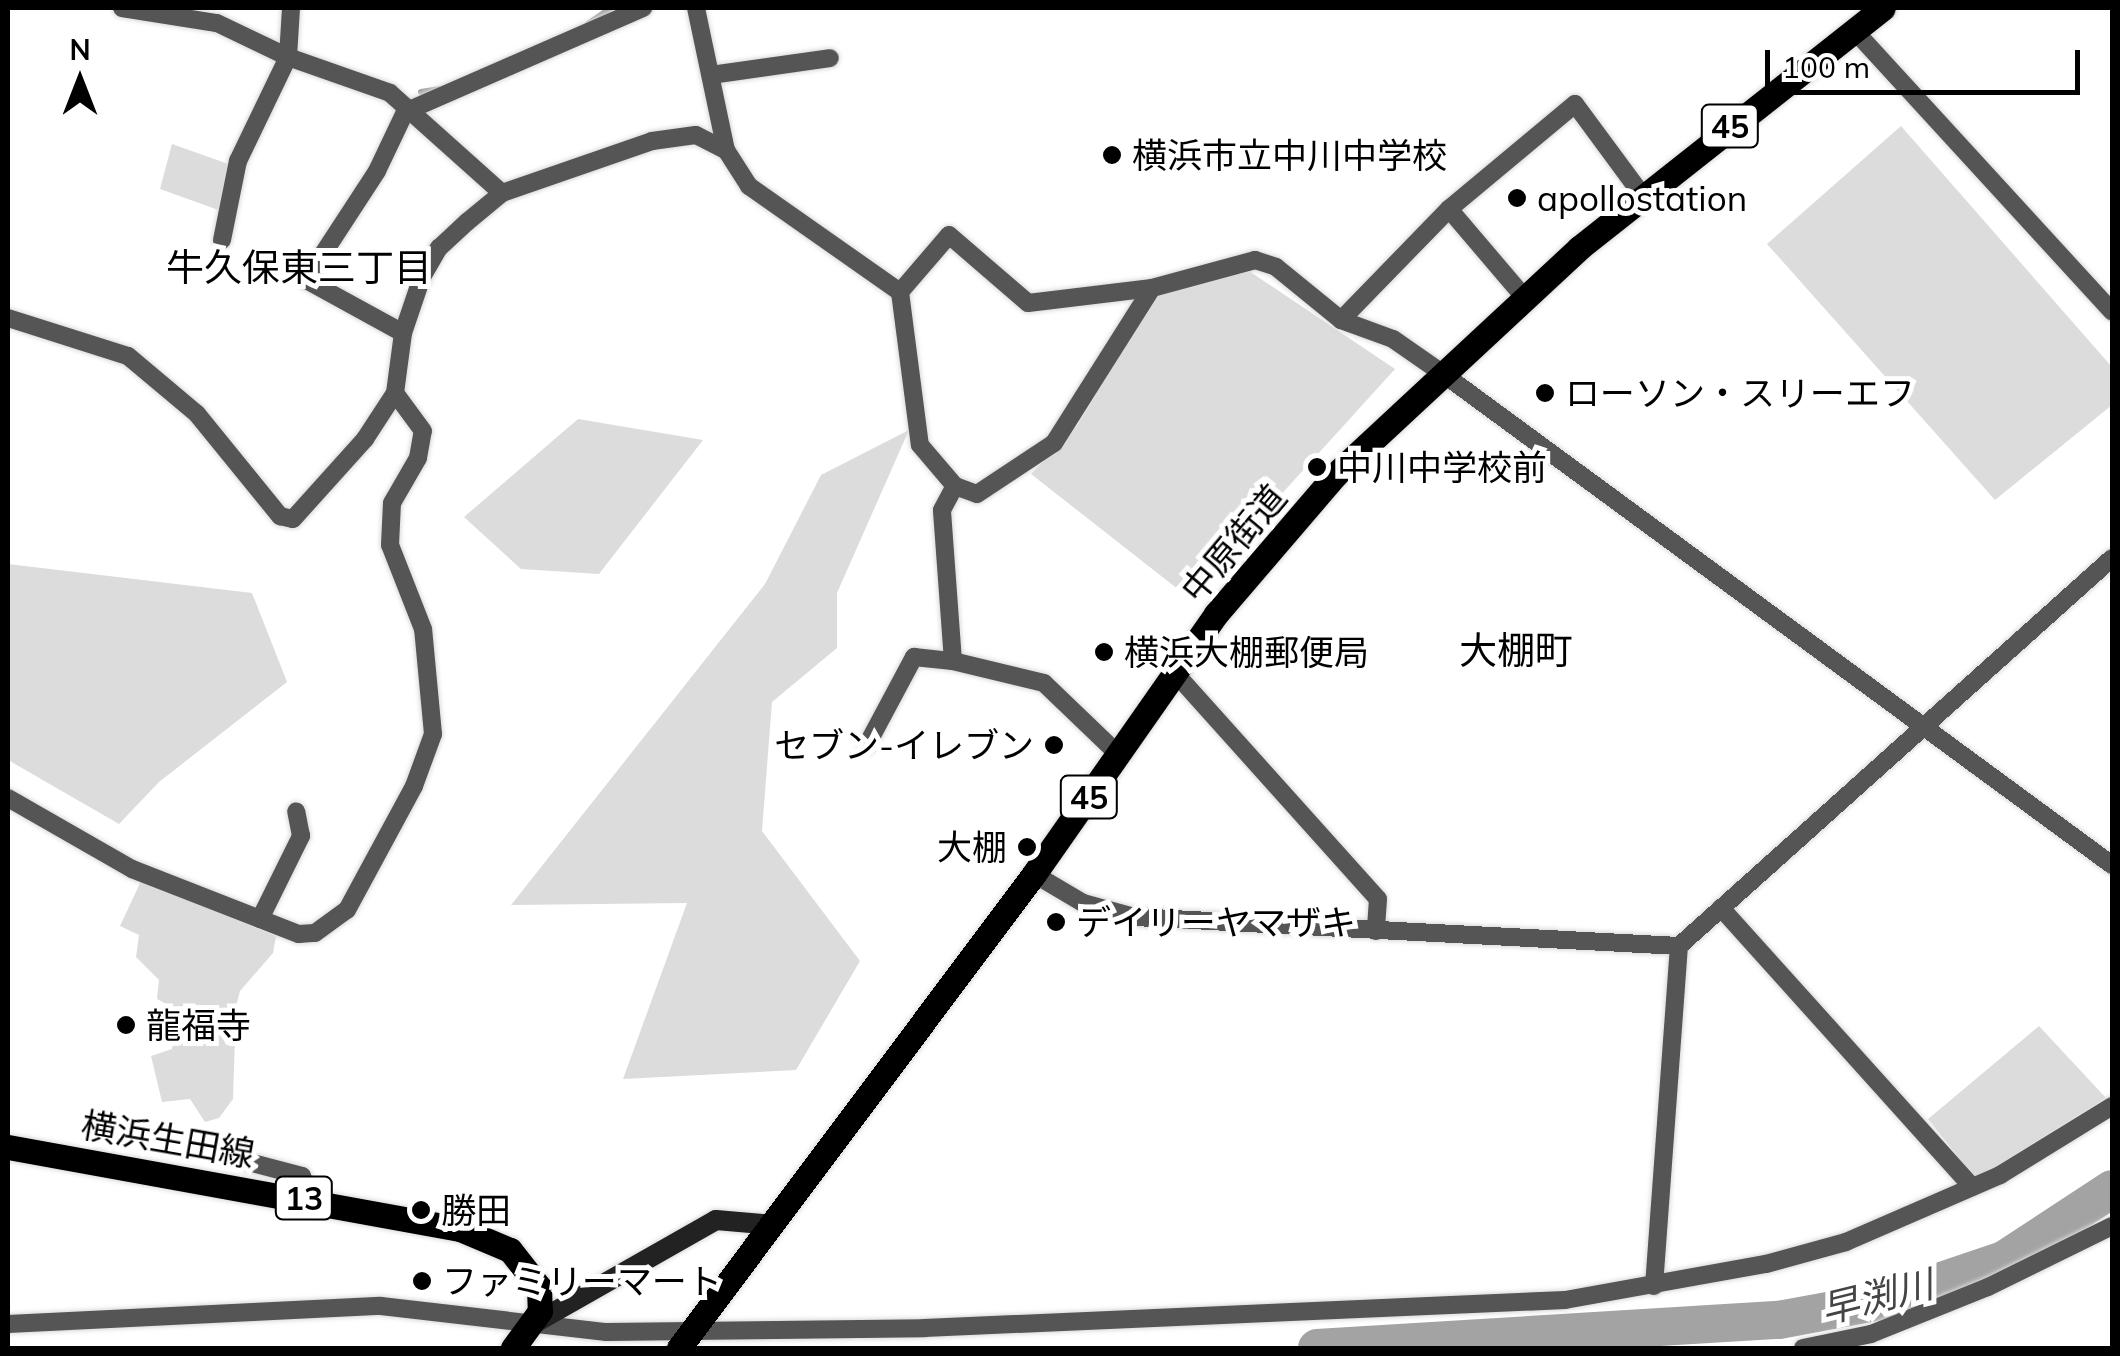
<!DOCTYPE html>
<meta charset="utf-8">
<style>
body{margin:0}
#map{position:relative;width:2120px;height:1356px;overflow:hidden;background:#fff;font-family:Mulish,"Noto Sans JP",sans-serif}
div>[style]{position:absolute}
.green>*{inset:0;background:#dcdcdc}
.stream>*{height:6px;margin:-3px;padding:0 3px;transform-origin:3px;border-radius:3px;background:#a3a3a3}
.river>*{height:38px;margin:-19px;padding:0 19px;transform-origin:19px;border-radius:19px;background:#a3a3a3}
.roads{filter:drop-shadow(0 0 2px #dbdbdb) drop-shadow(0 0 2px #dbdbdb)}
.street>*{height:18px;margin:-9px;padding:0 9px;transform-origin:9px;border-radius:9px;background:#555}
.secondary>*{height:20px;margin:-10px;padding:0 10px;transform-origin:10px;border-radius:10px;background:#222}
.primary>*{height:25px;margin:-12.5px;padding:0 12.5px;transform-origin:12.5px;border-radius:12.5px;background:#000}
.dots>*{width:28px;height:28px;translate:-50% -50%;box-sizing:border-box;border:5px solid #fff;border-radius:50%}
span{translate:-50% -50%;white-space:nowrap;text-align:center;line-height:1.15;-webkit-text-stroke:10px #fff;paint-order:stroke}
.shield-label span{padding:2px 8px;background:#fff;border:2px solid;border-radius:8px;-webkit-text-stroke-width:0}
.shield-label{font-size:32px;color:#000;font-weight:700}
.poi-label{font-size:35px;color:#000}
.left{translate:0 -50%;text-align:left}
.right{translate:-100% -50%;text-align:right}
.street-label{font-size:35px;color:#000}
.neighbourhood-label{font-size:38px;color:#000}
.water-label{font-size:38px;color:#444;font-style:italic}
.frame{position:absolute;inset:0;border:10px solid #000;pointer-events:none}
.north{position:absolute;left:30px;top:30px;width:100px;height:100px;-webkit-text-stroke:8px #fff;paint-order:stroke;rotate:0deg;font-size:28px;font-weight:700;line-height:40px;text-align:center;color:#000}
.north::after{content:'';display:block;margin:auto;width:35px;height:45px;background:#000;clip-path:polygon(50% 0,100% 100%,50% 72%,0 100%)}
.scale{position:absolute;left:1765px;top:50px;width:315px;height:45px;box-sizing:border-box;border:5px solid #000;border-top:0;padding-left:12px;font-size:30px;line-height:35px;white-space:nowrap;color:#000;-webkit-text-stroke:8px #fff;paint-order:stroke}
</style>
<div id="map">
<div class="green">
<i style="clip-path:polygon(1901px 126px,2112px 367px,2112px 405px,1995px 500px,1767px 244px)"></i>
<i style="clip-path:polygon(172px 144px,231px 165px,224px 212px,160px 189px)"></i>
<i style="clip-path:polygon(1249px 271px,1395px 369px,1188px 597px,1031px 474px,1077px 426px,1159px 291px)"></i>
<i style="clip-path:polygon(578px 419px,703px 440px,599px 574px,521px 569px,464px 517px)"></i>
<i style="clip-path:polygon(909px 430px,837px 593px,837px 648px,772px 702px,762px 831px,860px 961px,796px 1070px,623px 1079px,687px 903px,511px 905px,765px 584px,821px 475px)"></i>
<i style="clip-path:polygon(8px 564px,252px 593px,287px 682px,159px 782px,119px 824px,8px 760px)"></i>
<i style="clip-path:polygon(141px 881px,276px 936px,273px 953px,240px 991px,236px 1007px,233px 1099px,219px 1118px,205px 1122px,190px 1099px,162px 1102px,151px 1056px,172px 1049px,179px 1011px,157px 999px,159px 980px,136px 957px,139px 935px,120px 926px)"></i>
<i style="clip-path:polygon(2039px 1026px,2106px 1098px,1976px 1179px,1928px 1119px)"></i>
</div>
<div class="stream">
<i style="left:588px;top:24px;width:28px;rotate:-35deg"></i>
<i style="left:421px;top:92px;width:18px;rotate:-9deg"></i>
</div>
<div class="river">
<i style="left:1317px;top:1348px;width:463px;rotate:-3.5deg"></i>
<i style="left:1779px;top:1320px;width:105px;rotate:-10.5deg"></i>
<i style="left:1882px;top:1301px;width:129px;rotate:-18.6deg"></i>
<i style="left:2004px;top:1260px;width:129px;rotate:-33.3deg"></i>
</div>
<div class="roads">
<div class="street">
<i style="left:122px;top:8px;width:96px;rotate:9deg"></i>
<i style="left:217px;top:23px;width:79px;rotate:25.6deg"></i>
<i style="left:288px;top:57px;width:108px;rotate:19.4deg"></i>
<i style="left:390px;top:93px;width:150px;rotate:41.8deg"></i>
<i style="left:696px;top:8px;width:145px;rotate:78.1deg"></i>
<i style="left:726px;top:150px;width:43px;rotate:57.4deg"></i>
<i style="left:749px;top:186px;width:184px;rotate:35.1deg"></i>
<i style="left:900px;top:292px;width:154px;rotate:82.6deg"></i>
<i style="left:920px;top:445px;width:54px;rotate:49.5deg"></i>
<i style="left:1854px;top:30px;width:382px;rotate:47.5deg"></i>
<i style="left:711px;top:75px;width:120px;rotate:-8.1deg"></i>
<i style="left:1449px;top:209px;width:116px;rotate:49.6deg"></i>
<i style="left:222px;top:240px;width:81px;rotate:-78.6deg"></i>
<i style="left:238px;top:161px;width:115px;rotate:-64.3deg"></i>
<i style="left:288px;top:57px;width:49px;rotate:-86.5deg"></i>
<i style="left:900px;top:292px;width:75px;rotate:-49.3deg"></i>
<i style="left:949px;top:235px;width:104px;rotate:40.7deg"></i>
<i style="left:1028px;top:303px;width:125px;rotate:-6.9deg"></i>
<i style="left:1152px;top:288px;width:107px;rotate:-15.2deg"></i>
<i style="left:1255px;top:260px;width:22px;rotate:18deg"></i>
<i style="left:1276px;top:267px;width:84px;rotate:39.2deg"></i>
<i style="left:1341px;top:320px;width:55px;rotate:20.1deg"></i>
<i style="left:1393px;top:339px;width:60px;rotate:34.8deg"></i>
<i style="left:1442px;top:373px;width:831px;rotate:36.29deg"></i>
<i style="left:8px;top:318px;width:126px;rotate:17.6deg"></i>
<i style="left:128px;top:356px;width:90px;rotate:40deg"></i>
<i style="left:197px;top:414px;width:132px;rotate:50.9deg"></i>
<i style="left:280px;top:516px;width:13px;rotate:13deg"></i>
<i style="left:293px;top:519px;width:108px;rotate:-48deg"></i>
<i style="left:365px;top:439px;width:55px;rotate:-56.9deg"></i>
<i style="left:395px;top:393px;width:61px;rotate:-82.4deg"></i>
<i style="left:403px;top:333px;width:59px;rotate:-71.3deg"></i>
<i style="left:422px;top:277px;width:34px;rotate:-60deg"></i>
<i style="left:439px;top:248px;width:38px;rotate:-43deg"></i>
<i style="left:467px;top:222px;width:45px;rotate:-39.6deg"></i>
<i style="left:502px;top:193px;width:159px;rotate:-19.1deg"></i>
<i style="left:652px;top:141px;width:44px;rotate:-7.8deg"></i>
<i style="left:696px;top:135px;width:34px;rotate:27deg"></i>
<i style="left:1341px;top:320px;width:155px;rotate:-45.8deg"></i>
<i style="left:1449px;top:209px;width:164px;rotate:-39.8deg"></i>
<i style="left:1575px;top:104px;width:113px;rotate:53.6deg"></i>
<i style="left:403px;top:333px;width:111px;rotate:-151.3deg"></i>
<i style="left:306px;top:280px;width:130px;rotate:-56.9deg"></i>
<i style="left:377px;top:171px;width:65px;rotate:-64.6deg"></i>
<i style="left:405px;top:112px;width:260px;rotate:-23.6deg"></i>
<i style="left:1176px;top:674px;width:302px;rotate:48.1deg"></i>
<i style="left:1378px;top:899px;width:32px;rotate:94deg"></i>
<i style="left:867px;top:745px;width:100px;rotate:-61.9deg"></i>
<i style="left:914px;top:657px;width:39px;rotate:6deg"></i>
<i style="left:1119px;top:755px;width:104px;rotate:-136.2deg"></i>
<i style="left:1044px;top:683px;width:94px;rotate:-166.4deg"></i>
<i style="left:953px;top:661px;width:151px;rotate:-94.2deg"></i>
<i style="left:942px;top:510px;width:27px;rotate:-62deg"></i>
<i style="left:955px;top:486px;width:23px;rotate:20deg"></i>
<i style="left:977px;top:494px;width:92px;rotate:-33.5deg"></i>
<i style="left:1054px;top:443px;width:183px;rotate:-57.7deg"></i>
<i style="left:8px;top:798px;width:143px;rotate:29.8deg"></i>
<i style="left:132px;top:869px;width:179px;rotate:21.3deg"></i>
<i style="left:299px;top:934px;width:16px;rotate:-4deg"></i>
<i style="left:315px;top:933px;width:39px;rotate:-36deg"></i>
<i style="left:347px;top:910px;width:141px;rotate:-61.6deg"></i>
<i style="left:414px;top:786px;width:55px;rotate:-69.9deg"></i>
<i style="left:433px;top:734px;width:105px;rotate:-95.4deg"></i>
<i style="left:423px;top:629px;width:90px;rotate:-111.4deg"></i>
<i style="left:390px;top:545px;width:42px;rotate:-87.3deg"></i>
<i style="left:392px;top:503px;width:52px;rotate:-60deg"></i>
<i style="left:418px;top:458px;width:27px;rotate:-80deg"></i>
<i style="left:423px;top:431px;width:47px;rotate:-126.4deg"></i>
<i style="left:1034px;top:874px;width:57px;rotate:30.6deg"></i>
<i style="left:1083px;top:903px;width:54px;rotate:15.1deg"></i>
<i style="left:1135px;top:917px;width:545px;rotate:3.05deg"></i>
<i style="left:1721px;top:908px;width:375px;rotate:48deg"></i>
<i style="left:260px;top:919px;width:93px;rotate:-63.7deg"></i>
<i style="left:301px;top:836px;width:25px;rotate:-101deg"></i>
<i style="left:241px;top:1160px;width:63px;rotate:14.7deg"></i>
<i style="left:302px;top:1176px;width:25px;rotate:69deg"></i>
<i style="left:1654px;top:1286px;width:341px;rotate:-85.8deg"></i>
<i style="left:1679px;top:946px;width:581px;rotate:-41.86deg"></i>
<i style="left:8px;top:1324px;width:373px;rotate:-2.8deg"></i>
<i style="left:381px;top:1306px;width:227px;rotate:6.6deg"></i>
<i style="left:607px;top:1332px;width:317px;rotate:-0.7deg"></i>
<i style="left:924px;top:1328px;width:642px;rotate:-2.5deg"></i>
<i style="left:1565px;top:1300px;width:204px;rotate:-10.2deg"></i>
<i style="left:1766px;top:1264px;width:83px;rotate:-15.4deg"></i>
<i style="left:1846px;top:1242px;width:168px;rotate:-23.5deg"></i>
<i style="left:2000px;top:1175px;width:132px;rotate:-31.6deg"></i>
<i style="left:1803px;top:1348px;width:69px;rotate:-11.6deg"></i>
<i style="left:1871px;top:1334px;width:126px;rotate:-21.9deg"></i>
<i style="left:1988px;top:1287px;width:138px;rotate:-26.2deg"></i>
</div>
<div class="secondary">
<i style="left:533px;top:1324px;width:210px;rotate:-29.6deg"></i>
<i style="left:716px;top:1220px;width:58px;rotate:4.9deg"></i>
</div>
<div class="primary">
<i style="left:8px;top:1147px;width:459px;rotate:10.3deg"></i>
<i style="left:460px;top:1229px;width:54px;rotate:22.8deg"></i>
<i style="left:510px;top:1250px;width:47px;rotate:51.9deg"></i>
<i style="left:539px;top:1287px;width:24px;rotate:88deg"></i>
<i style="left:540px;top:1311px;width:46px;rotate:126.1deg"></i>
<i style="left:679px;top:1348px;width:592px;rotate:-53.17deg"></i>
<i style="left:1034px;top:874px;width:317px;rotate:-55deg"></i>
<i style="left:1216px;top:614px;width:184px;rotate:-49.4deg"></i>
<i style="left:1336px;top:474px;width:332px;rotate:-42.9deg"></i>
<i style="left:1579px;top:248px;width:387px;rotate:-38.3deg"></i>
</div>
</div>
<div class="dots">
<i style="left:1112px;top:155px;background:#000"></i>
<i style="left:1517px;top:198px;background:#000"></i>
<i style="left:1545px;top:393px;background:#000"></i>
<i style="left:1317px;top:467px;background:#000"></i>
<i style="left:1104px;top:652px;background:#000"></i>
<i style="left:1054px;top:745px;background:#000"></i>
<i style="left:1027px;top:847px;background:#000"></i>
<i style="left:1056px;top:922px;background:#000"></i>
<i style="left:126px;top:1025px;background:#000"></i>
<i style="left:421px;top:1210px;background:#000"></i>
<i style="left:422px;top:1281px;background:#000"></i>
</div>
<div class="shield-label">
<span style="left:1730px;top:126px">45</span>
<span style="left:1089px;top:797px">45</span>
<span style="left:304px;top:1198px">13</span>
</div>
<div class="poi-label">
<span class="left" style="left:1132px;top:155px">横浜市立中川中学校</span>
<span class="left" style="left:1537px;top:198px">apollostation</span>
<span class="left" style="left:1565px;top:393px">ローソン・スリーエフ</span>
<span class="left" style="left:1337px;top:467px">中川中学校前</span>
<span class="left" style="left:1124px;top:652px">横浜大棚郵便局</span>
<span class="right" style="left:1034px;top:745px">セブン-イレブン</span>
<span class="right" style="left:1007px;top:847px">大棚</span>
<span class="left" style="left:1076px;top:922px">デイリーヤマザキ</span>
<span class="left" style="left:146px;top:1025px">龍福寺</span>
<span class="left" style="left:441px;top:1210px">勝田</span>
<span class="left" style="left:442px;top:1281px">ファミリーマート</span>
</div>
<div class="street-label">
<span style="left:1233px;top:543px;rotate:-50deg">中原街道</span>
<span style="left:168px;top:1139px;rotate:10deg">横浜生田線</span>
</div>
<div class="neighbourhood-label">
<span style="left:299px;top:268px">牛久保東三丁目</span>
<span style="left:1516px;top:651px">大棚町</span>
</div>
<div class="water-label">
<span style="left:1877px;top:1297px;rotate:-14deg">早渕川</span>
</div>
<div class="frame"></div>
<div class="north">N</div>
<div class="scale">100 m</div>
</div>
